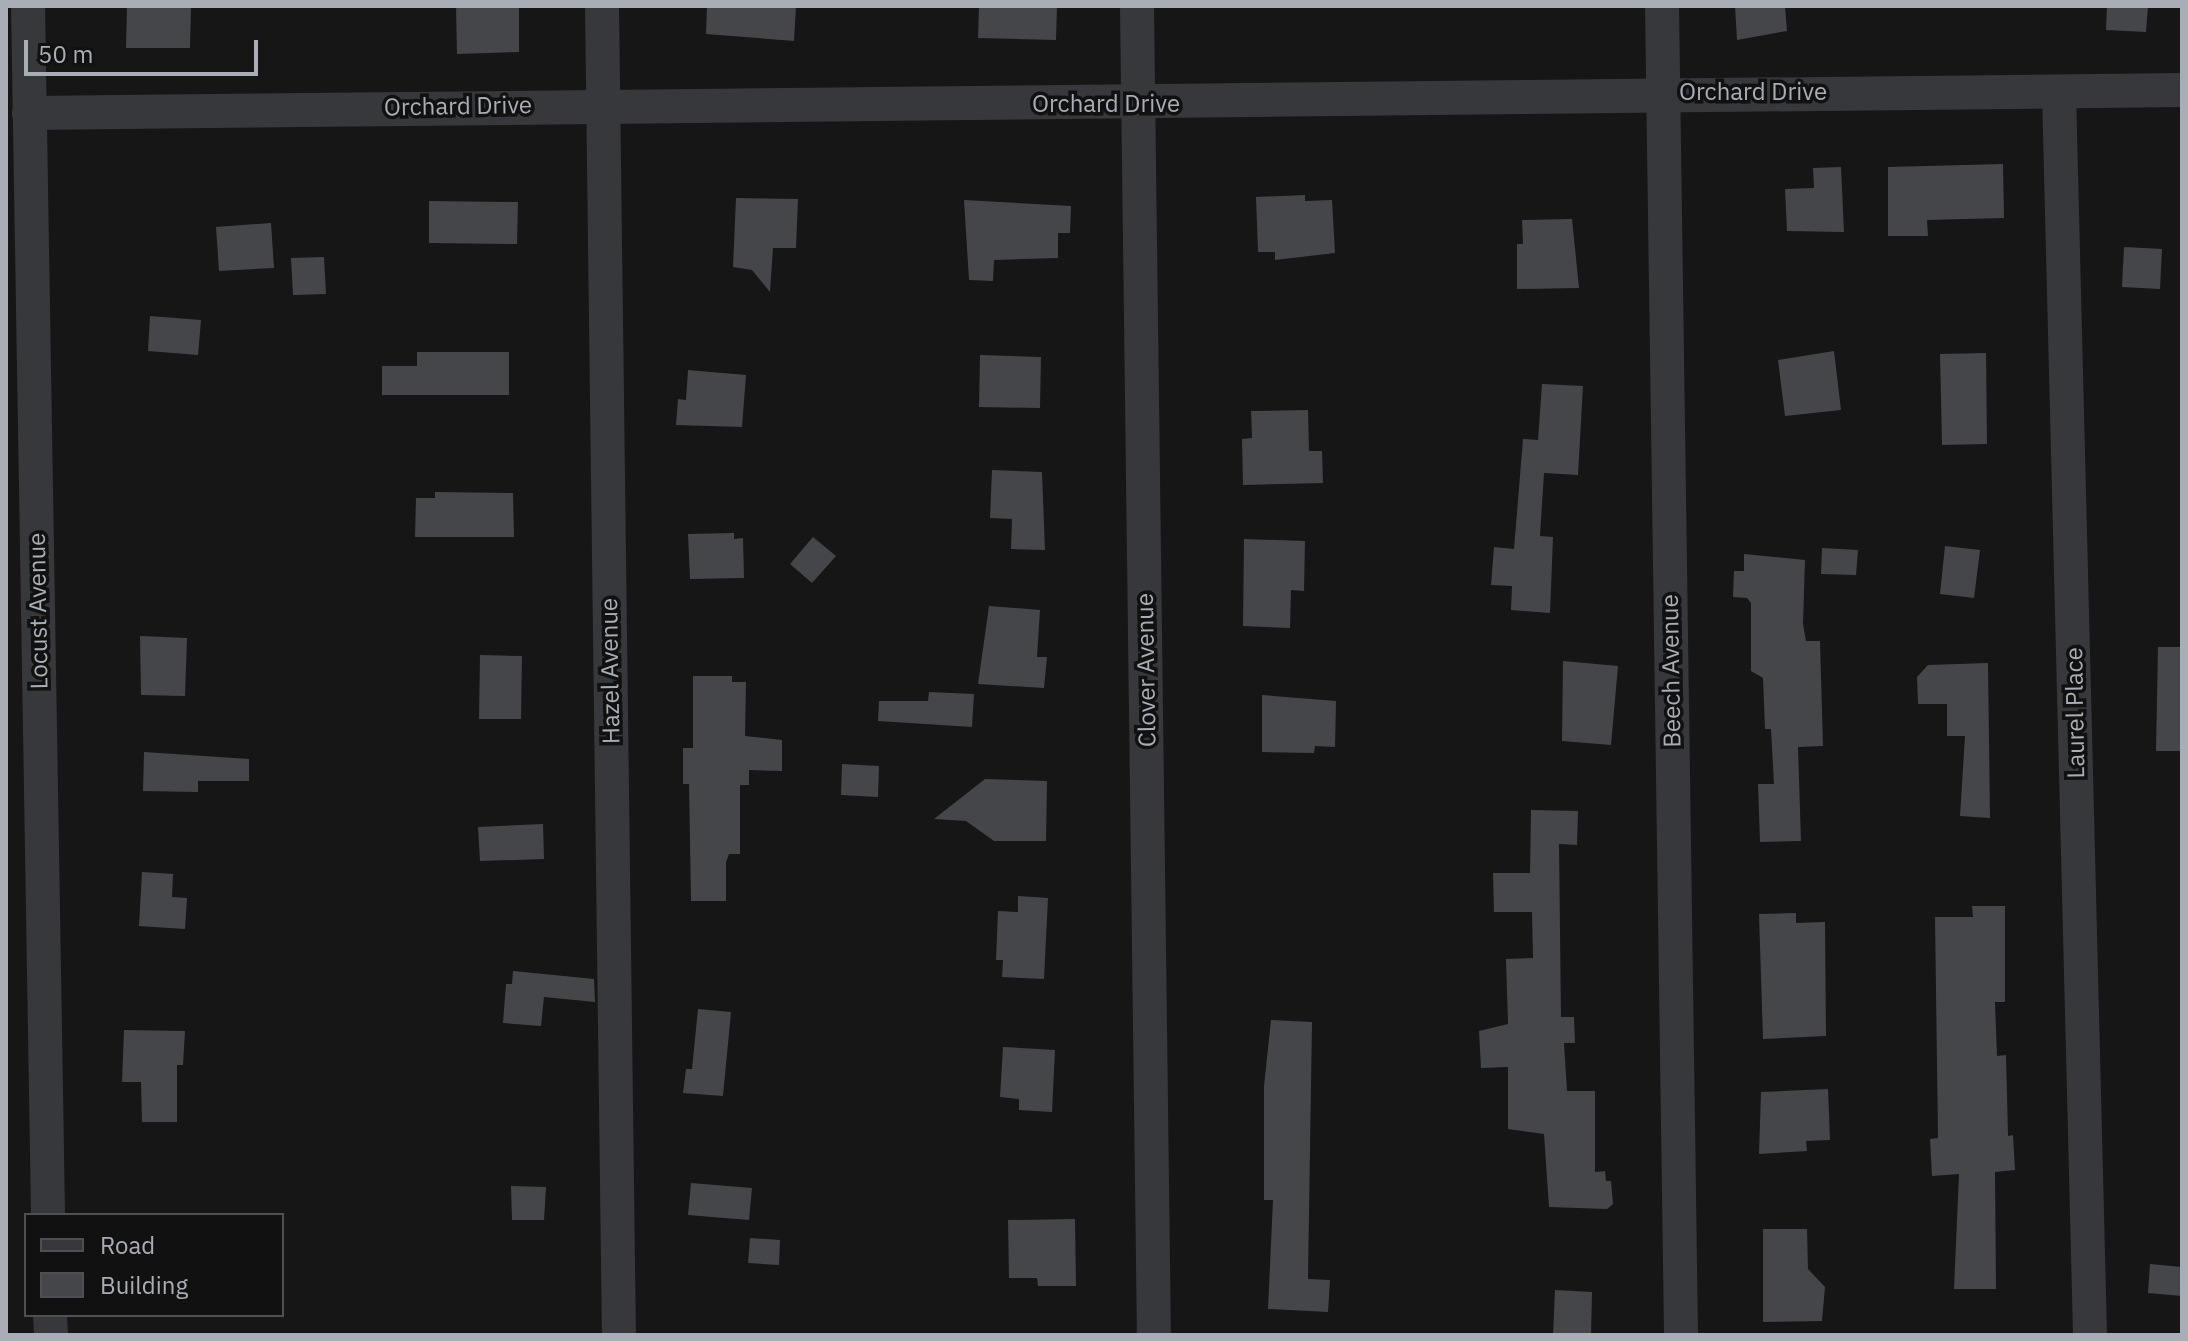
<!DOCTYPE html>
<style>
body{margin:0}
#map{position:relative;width:2188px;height:1341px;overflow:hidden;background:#161617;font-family:"IBM Plex Sans",sans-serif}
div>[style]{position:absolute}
.building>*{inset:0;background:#45464a}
.street>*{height:34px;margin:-17px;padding:0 17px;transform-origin:17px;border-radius:17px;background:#37383c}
span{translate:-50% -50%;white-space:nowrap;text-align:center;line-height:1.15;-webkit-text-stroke:7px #111112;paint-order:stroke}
.street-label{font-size:24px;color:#a9aeb6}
.frame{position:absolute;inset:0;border:8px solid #a9aeb6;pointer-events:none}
.legend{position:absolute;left:24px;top:1213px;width:260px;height:104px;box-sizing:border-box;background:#111112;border:2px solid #4e5054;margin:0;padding:10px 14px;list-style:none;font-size:24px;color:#a9aeb6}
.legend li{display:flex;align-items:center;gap:16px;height:40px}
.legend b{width:40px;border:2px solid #4e5054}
.scale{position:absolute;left:24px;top:40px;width:234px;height:36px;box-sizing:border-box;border:4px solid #a9aeb6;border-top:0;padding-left:10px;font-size:24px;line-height:28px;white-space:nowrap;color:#a9aeb6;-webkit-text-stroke:6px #111112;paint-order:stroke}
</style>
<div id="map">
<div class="building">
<i style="clip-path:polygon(127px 6px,191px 8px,190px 48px,126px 48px)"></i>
<i style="clip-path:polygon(456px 6px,519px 6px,519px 52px,457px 54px)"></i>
<i style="clip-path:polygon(707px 6px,796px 6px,794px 41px,706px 34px)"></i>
<i style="clip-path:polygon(979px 6px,1057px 6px,1056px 40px,978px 38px)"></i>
<i style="clip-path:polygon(1735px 6px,1785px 6px,1787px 31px,1737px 40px)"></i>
<i style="clip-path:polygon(2107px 6px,2148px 6px,2146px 32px,2106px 30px)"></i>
<i style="clip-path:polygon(2003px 164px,2004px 218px,1927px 220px,1928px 236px,1888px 236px,1888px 167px)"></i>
<i style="clip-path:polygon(1841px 167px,1844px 232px,1787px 231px,1785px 189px,1814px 188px,1813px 168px)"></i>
<i style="clip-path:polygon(1305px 195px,1305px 201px,1332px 200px,1335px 253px,1275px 260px,1275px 252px,1258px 252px,1256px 197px)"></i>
<i style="clip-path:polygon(736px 198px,798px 199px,796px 248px,773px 248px,770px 292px,752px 270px,733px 267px)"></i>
<i style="clip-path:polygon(964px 200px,1071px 206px,1070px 233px,1058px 233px,1058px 258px,994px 260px,993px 281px,969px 280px)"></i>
<i style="clip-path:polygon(429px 201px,518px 202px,517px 244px,429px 243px)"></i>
<i style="clip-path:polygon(1572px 219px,1579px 288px,1517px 289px,1517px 244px,1523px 244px,1522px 220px)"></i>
<i style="clip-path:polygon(271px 223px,274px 268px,219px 271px,216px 227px)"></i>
<i style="clip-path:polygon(2124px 247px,2162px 249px,2160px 289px,2122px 287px)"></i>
<i style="clip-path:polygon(324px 257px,326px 294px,293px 295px,291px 258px)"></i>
<i style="clip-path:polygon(150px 316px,201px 320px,198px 355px,148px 351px)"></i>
<i style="clip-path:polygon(1834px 351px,1841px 410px,1785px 416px,1778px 360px)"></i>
<i style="clip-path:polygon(417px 352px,509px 352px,509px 395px,382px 395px,382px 366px,417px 366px)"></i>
<i style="clip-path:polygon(1986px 353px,1987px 444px,1942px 445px,1940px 354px)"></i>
<i style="clip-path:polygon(980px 355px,1041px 357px,1040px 408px,979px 407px)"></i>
<i style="clip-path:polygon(688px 370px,746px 375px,742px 427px,676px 425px,678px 399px,686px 400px)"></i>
<i style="clip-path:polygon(1542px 384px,1583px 386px,1578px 475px,1544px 473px,1540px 536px,1553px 537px,1550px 613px,1511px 610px,1512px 586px,1491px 585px,1494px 547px,1514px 549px,1523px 439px,1538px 440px)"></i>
<i style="clip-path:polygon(1308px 410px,1309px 451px,1322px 451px,1323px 483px,1243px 485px,1242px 439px,1252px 438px,1251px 411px)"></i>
<i style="clip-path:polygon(992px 470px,1042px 472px,1045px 550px,1011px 549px,1012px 519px,990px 518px)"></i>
<i style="clip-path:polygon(435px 492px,513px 493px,514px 537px,415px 537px,416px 498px,435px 498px)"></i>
<i style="clip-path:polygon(734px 533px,734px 539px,743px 538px,744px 578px,690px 579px,688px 534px)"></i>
<i style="clip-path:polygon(813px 537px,836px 556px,812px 583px,790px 564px)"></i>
<i style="clip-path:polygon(1244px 539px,1305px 541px,1304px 591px,1291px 590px,1290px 628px,1243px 626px)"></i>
<i style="clip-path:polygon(1945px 546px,1980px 550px,1974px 598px,1940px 594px)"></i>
<i style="clip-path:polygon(1822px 548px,1858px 550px,1856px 575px,1821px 574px)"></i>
<i style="clip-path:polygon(1744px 554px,1805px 560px,1803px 624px,1806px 641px,1820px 641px,1823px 746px,1798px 747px,1801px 841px,1760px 842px,1758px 784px,1774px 784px,1771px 729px,1765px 729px,1763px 678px,1751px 671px,1751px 603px,1747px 598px,1733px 597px,1734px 571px,1744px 571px)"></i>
<i style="clip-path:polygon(989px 606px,1040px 610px,1037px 657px,1047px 657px,1044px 688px,978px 684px)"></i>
<i style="clip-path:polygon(140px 636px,187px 638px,185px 696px,141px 695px)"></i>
<i style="clip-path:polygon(2158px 647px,2182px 647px,2182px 751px,2156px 751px)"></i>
<i style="clip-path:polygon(480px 655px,522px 656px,521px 719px,479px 719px)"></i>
<i style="clip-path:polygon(1563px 661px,1618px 666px,1611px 745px,1562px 741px)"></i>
<i style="clip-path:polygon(1988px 663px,1990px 818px,1960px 816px,1965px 736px,1947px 736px,1947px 704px,1918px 704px,1917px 677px,1928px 665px)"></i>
<i style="clip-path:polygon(693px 676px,732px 676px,732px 682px,746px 682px,745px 736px,782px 740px,782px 771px,749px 770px,749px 785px,740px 785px,740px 854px,729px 854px,726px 862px,726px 901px,691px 901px,689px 784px,683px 784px,683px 748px,693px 748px)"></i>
<i style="clip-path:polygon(929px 692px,974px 694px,972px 727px,878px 721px,879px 701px,928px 701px)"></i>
<i style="clip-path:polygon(1262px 695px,1336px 701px,1335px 747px,1315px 746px,1314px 753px,1262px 752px)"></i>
<i style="clip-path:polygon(144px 752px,249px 759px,249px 781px,198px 781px,198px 792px,143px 791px)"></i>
<i style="clip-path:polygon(842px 764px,879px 766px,878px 797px,841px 795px)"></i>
<i style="clip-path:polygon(985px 779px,1047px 781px,1046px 841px,994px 841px,966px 821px,934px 819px)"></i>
<i style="clip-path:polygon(1531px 810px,1578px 811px,1577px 845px,1559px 844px,1561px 1017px,1574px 1017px,1575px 1043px,1564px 1043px,1567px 1091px,1595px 1091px,1595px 1172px,1605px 1171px,1606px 1181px,1611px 1181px,1613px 1204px,1607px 1209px,1549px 1207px,1544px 1134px,1508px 1129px,1508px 1067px,1481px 1068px,1479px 1031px,1508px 1024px,1506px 959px,1533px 958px,1532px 912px,1494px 912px,1493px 873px,1530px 873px)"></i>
<i style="clip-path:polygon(543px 824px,544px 859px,480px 861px,478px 827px)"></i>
<i style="clip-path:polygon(142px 872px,173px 874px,172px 897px,187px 898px,185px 929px,139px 926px)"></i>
<i style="clip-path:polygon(1018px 896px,1048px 898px,1044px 979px,1002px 977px,1003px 960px,996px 960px,998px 911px,1018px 912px)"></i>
<i style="clip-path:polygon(1972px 906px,2005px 906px,2005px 1002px,1995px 1002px,1997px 1056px,2006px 1055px,2008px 1136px,2013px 1135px,2015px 1170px,1995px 1172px,1996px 1289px,1954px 1289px,1959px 1174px,1932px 1176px,1930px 1139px,1938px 1138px,1935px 917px,1973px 917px)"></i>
<i style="clip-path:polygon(1796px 913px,1796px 923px,1825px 922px,1826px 1036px,1763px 1039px,1759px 914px)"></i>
<i style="clip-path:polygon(513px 971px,594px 979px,595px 1002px,544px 997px,541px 1026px,503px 1023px,506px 984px,512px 984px)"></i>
<i style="clip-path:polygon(698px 1009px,731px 1012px,723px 1096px,683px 1093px,686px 1069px,692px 1069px)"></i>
<i style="clip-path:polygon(1271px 1020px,1312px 1022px,1308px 1279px,1330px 1280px,1328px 1312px,1268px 1309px,1273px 1200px,1264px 1200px,1264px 1086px)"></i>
<i style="clip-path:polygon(124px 1030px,185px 1031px,183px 1065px,177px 1065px,177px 1122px,142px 1122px,141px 1082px,122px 1082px)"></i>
<i style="clip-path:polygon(1003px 1047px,1055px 1050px,1052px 1112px,1019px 1110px,1019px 1099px,1000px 1097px)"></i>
<i style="clip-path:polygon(1828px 1089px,1830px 1140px,1806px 1141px,1807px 1151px,1759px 1154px,1761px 1092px)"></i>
<i style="clip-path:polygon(691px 1183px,752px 1188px,749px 1220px,688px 1215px)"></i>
<i style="clip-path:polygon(511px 1186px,546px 1187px,544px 1220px,512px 1220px)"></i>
<i style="clip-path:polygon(1075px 1219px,1076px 1286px,1038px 1286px,1037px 1278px,1009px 1278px,1008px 1220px)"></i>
<i style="clip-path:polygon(1763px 1229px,1807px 1229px,1808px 1269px,1825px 1287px,1822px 1321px,1763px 1322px)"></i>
<i style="clip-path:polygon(750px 1238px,780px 1240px,779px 1265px,748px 1263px)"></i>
<i style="clip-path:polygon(2150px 1264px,2182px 1267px,2182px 1296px,2148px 1293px)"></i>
<i style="clip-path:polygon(1555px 1290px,1592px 1292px,1591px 1335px,1553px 1335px)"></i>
</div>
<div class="street">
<i style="left:28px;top:6px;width:1209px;rotate:89.05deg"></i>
<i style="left:602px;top:6px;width:1329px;rotate:89.27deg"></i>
<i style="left:1137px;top:6px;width:1329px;rotate:89.27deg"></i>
<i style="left:1662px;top:6px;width:1329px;rotate:89.18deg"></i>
<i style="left:2059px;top:92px;width:1243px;rotate:88.57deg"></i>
<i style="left:29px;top:113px;width:2153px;rotate:-0.61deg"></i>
<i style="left:50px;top:1315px;width:20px;rotate:87deg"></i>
</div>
<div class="street-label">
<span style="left:1753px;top:92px">Orchard Drive</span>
<span style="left:1106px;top:104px">Orchard Drive</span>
<span style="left:458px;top:106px;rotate:-1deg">Orchard Drive</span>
<span style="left:38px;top:611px;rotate:-91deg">Locust Avenue</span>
<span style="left:1146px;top:670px;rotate:-91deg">Clover Avenue</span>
<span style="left:610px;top:671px;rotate:-91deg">Hazel Avenue</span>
<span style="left:1671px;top:671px;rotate:-91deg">Beech Avenue</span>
<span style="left:2075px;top:713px;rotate:-91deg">Laurel Place</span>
</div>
<div class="frame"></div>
<ul class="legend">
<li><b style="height:10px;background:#37383c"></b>Road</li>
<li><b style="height:22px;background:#45464a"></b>Building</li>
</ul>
<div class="scale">50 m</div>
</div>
